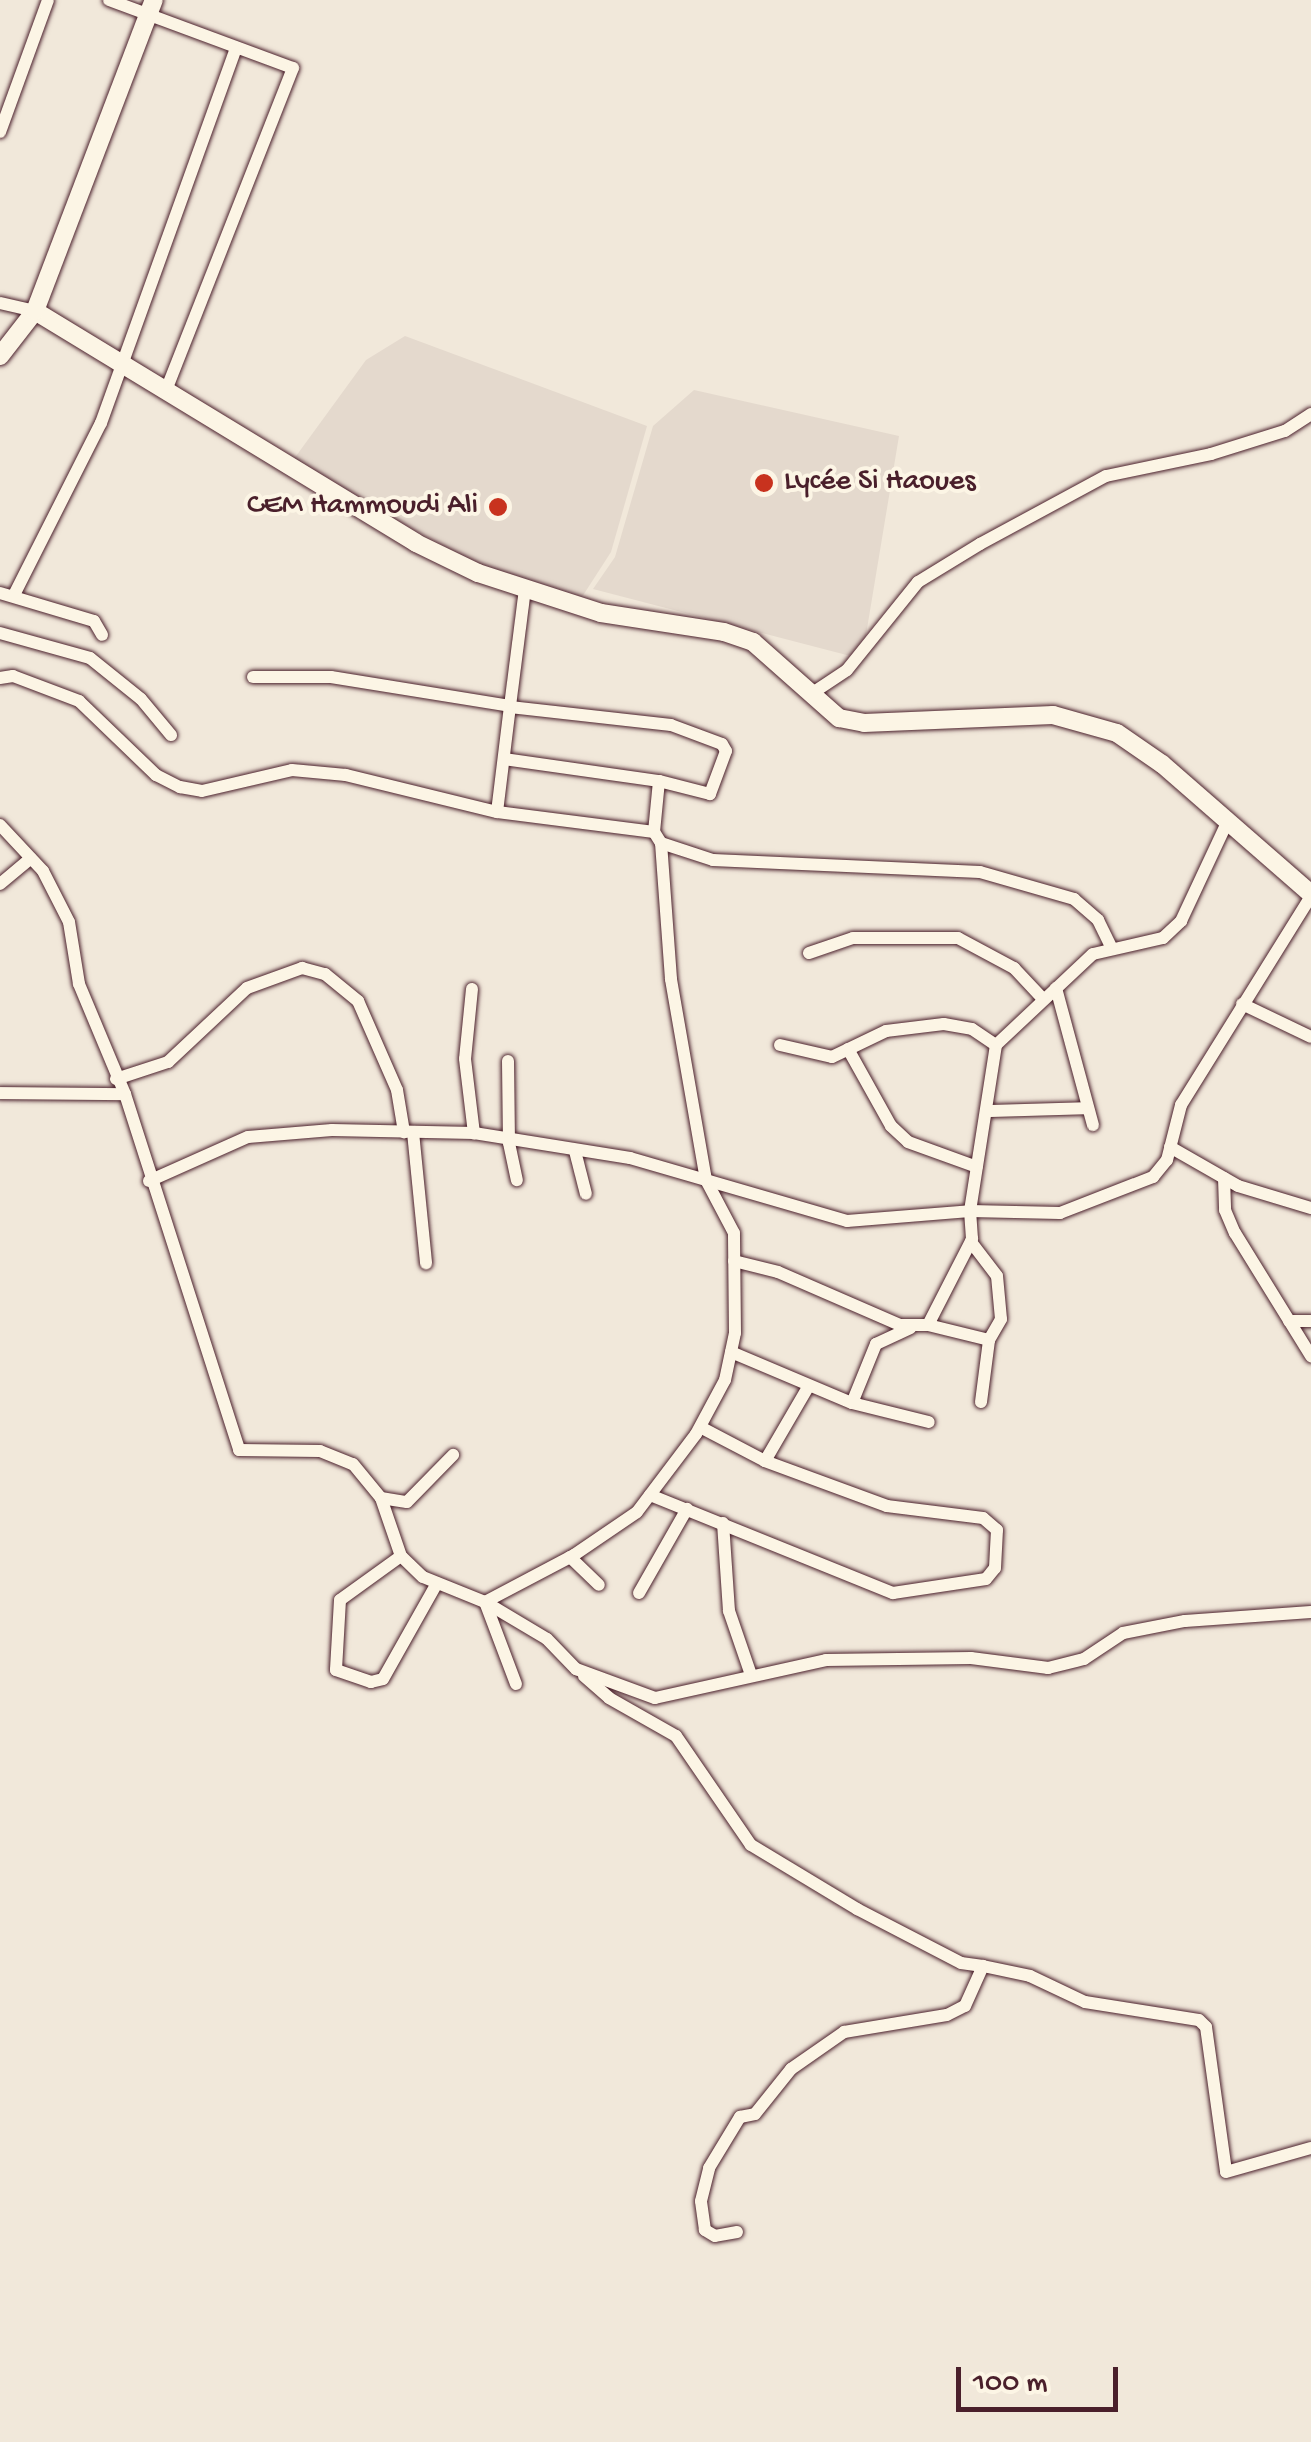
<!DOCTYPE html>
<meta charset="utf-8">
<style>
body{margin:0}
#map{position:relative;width:1311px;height:2442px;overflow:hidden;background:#f1e8da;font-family:"Gochi Hand",sans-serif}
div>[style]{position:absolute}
.built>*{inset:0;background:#e4d9cd}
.roads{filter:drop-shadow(0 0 2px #4a1f2b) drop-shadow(0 0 2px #4a1f2b)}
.street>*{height:12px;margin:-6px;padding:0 6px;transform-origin:6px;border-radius:6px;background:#fcf5e5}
.secondary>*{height:18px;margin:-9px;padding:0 9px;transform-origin:9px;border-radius:9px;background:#fcf5e5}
.dots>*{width:28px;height:28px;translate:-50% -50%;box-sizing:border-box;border:5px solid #fcf5e5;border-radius:50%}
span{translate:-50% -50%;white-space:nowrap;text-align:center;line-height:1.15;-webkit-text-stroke:8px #fcf5e5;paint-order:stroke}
.poi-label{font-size:30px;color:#4a1f2b}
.left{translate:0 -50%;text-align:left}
.right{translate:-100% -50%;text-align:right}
.scale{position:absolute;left:956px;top:2367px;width:162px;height:45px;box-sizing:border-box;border:5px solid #4a1f2b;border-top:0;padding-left:12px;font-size:30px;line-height:35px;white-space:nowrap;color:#4a1f2b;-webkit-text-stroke:8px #fcf5e5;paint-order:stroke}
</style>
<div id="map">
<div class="built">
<i style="clip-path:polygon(405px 336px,647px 426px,611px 552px,582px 597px,485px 568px,291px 463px,366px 360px)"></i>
<i style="clip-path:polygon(694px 390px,899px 436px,862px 659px,593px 589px,615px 557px,653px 426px)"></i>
</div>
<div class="roads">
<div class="street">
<i style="left:109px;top:0;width:196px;rotate:20.3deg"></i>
<i style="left:293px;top:68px;width:349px;rotate:111.5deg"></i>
<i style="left:0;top:132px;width:140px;rotate:-70deg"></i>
<i style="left:0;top:303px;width:36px;rotate:13deg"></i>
<i style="left:0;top:593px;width:98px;rotate:16.6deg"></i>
<i style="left:94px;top:621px;width:16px;rotate:60deg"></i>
<i style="left:14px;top:595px;width:193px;rotate:-63.2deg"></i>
<i style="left:101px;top:423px;width:399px;rotate:-70.2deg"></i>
<i style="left:0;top:633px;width:93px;rotate:15.5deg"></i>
<i style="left:90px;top:658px;width:65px;rotate:38.8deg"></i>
<i style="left:141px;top:699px;width:47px;rotate:50.2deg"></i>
<i style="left:253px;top:677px;width:78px"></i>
<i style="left:331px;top:677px;width:181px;rotate:9.2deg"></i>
<i style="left:0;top:678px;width:13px;rotate:-9deg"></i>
<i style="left:13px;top:676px;width:71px;rotate:20.7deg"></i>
<i style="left:79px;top:701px;width:107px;rotate:43.9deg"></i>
<i style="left:156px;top:775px;width:27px;rotate:27deg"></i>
<i style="left:180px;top:787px;width:22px;rotate:10deg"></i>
<i style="left:202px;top:791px;width:92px;rotate:-13.1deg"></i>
<i style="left:292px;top:770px;width:54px;rotate:5.3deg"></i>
<i style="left:346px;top:775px;width:155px;rotate:13.8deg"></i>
<i style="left:811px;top:694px;width:43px;rotate:-33.7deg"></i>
<i style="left:847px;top:670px;width:113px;rotate:-51.1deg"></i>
<i style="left:918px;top:582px;width:73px;rotate:-31.5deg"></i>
<i style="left:980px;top:544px;width:143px;rotate:-28.4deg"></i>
<i style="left:1106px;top:476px;width:107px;rotate:-11.8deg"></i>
<i style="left:1211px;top:454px;width:77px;rotate:-17.3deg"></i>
<i style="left:1285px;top:431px;width:31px;rotate:-33deg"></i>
<i style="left:510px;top:707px;width:162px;rotate:6.4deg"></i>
<i style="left:671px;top:725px;width:54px;rotate:20.4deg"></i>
<i style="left:722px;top:744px;width:8px;rotate:60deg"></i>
<i style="left:726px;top:751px;width:46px;rotate:110.4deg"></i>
<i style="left:710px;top:794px;width:53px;rotate:-165.7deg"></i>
<i style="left:659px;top:781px;width:51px;rotate:95.6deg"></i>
<i style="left:654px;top:832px;width:158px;rotate:-172.7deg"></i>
<i style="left:497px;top:812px;width:107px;rotate:-83deg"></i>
<i style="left:510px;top:706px;width:118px;rotate:-82.7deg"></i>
<i style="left:504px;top:759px;width:157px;rotate:8.1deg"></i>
<i style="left:0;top:825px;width:63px;rotate:46.9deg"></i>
<i style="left:43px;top:871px;width:57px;rotate:63deg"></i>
<i style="left:69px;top:922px;width:63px;rotate:80.8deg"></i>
<i style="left:79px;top:984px;width:119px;rotate:67.3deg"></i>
<i style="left:125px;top:1094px;width:374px;rotate:72.2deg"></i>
<i style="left:239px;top:1450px;width:81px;rotate:0.7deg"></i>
<i style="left:320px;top:1451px;width:35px;rotate:22deg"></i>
<i style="left:353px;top:1464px;width:44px;rotate:50.5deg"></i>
<i style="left:381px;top:1498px;width:61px;rotate:71deg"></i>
<i style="left:401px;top:1556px;width:30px;rotate:44deg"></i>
<i style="left:423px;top:1577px;width:67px;rotate:22deg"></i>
<i style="left:485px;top:1602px;width:72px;rotate:30.8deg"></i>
<i style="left:547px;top:1639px;width:42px;rotate:46deg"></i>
<i style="left:576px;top:1669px;width:84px;rotate:20.2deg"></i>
<i style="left:655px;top:1698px;width:175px;rotate:-12.5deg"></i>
<i style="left:826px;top:1660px;width:145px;rotate:-0.8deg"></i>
<i style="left:971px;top:1658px;width:78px;rotate:7.4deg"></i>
<i style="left:1048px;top:1668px;width:37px;rotate:-14deg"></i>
<i style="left:1084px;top:1659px;width:47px;rotate:-33.7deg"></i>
<i style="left:1123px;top:1633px;width:63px;rotate:-11deg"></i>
<i style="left:1185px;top:1621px;width:126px;rotate:-4.1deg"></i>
<i style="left:661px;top:843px;width:55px;rotate:18.1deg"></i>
<i style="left:713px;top:860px;width:267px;rotate:2.6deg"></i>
<i style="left:980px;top:872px;width:98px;rotate:16deg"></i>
<i style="left:1074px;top:899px;width:32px;rotate:41deg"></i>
<i style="left:1098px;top:920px;width:30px;rotate:64deg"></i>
<i style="left:0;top:884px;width:40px;rotate:-40deg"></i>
<i style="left:809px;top:953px;width:46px;rotate:-18.8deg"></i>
<i style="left:853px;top:938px;width:105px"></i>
<i style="left:958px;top:938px;width:64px;rotate:28.2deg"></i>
<i style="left:1014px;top:968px;width:42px;rotate:46.9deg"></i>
<i style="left:1056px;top:988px;width:142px;rotate:74.9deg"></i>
<i style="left:472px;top:989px;width:70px;rotate:95.7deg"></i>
<i style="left:465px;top:1059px;width:75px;rotate:83.1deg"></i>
<i style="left:1242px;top:1004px;width:76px;rotate:25.6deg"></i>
<i style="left:780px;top:1045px;width:53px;rotate:13deg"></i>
<i style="left:832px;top:1057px;width:60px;rotate:-25.7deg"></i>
<i style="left:886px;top:1031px;width:58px;rotate:-6.9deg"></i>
<i style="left:944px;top:1024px;width:28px;rotate:10deg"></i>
<i style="left:972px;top:1029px;width:29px;rotate:34deg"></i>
<i style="left:848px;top:1049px;width:88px;rotate:60.8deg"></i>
<i style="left:891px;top:1126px;width:23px;rotate:43deg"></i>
<i style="left:908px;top:1142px;width:73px;rotate:19.9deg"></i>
<i style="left:508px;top:1061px;width:82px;rotate:89.3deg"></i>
<i style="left:509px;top:1143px;width:38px;rotate:78deg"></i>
<i style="left:116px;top:1079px;width:55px;rotate:-18.1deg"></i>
<i style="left:168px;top:1062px;width:108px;rotate:-43.1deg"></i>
<i style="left:247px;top:988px;width:59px;rotate:-20deg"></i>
<i style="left:302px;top:968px;width:24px;rotate:15deg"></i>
<i style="left:325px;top:974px;width:43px;rotate:39.3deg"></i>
<i style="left:358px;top:1001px;width:97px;rotate:66.3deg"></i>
<i style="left:397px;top:1090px;width:43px;rotate:80.5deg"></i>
<i style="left:0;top:1093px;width:125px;rotate:0.5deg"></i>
<i style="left:988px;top:1111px;width:99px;rotate:-1.7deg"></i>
<i style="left:413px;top:1132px;width:132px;rotate:84.3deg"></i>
<i style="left:1170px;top:1147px;width:78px;rotate:29.8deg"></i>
<i style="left:1238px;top:1186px;width:76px;rotate:16.8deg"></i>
<i style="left:575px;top:1151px;width:44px;rotate:75.7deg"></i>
<i style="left:1224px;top:1178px;width:32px;rotate:88deg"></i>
<i style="left:1225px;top:1210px;width:25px;rotate:67deg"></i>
<i style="left:1235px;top:1233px;width:145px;rotate:58.3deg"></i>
<i style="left:149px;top:1181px;width:108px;rotate:-24deg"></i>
<i style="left:248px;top:1137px;width:84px;rotate:-4.8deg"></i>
<i style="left:332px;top:1130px;width:142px;rotate:1.2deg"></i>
<i style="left:474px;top:1133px;width:158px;rotate:9.1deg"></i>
<i style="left:630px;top:1158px;width:226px;rotate:16.2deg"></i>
<i style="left:847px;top:1221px;width:123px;rotate:-4.6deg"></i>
<i style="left:970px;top:1211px;width:90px;rotate:1.3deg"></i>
<i style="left:1060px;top:1213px;width:100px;rotate:-21.2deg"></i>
<i style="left:1153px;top:1177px;width:22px;rotate:-51deg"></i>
<i style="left:1167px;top:1160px;width:57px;rotate:-75.7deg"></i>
<i style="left:1181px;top:1105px;width:246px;rotate:-58.1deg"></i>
<i style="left:734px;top:1261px;width:45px;rotate:14deg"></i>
<i style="left:778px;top:1272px;width:133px;rotate:23.5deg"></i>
<i style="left:900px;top:1325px;width:28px"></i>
<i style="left:928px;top:1325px;width:97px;rotate:-62.9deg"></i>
<i style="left:972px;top:1239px;width:28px;rotate:-94deg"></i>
<i style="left:970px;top:1211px;width:168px;rotate:-81.1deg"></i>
<i style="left:996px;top:1045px;width:133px;rotate:-43.2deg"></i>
<i style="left:1093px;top:954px;width:72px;rotate:-12.9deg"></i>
<i style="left:1163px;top:938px;width:25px;rotate:-43deg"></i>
<i style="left:1181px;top:921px;width:106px;rotate:-64.9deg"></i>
<i style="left:1289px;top:1321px;width:22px"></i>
<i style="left:928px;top:1325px;width:63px;rotate:13.8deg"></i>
<i style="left:989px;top:1340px;width:24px;rotate:-60deg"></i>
<i style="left:1001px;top:1319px;width:43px;rotate:-95.3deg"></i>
<i style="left:997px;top:1276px;width:43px;rotate:-127.4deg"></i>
<i style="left:731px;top:1352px;width:131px;rotate:22.9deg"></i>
<i style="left:852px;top:1403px;width:64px;rotate:-67.9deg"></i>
<i style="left:876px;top:1344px;width:38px;rotate:-25deg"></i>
<i style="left:981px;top:1402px;width:63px;rotate:-82.6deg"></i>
<i style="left:852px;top:1403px;width:79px;rotate:13.9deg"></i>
<i style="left:765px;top:1461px;width:86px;rotate:-59.8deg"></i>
<i style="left:650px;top:1495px;width:262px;rotate:22deg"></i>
<i style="left:893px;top:1593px;width:94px;rotate:-8.6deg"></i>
<i style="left:986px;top:1579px;width:14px;rotate:-51deg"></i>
<i style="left:995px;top:1568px;width:38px;rotate:-87deg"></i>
<i style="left:997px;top:1530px;width:18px;rotate:-139deg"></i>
<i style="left:983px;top:1518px;width:97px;rotate:-172.9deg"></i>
<i style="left:887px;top:1506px;width:130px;rotate:-159.8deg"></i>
<i style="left:765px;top:1461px;width:73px;rotate:-152.4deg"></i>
<i style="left:381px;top:1498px;width:26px;rotate:9deg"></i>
<i style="left:407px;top:1502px;width:66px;rotate:-45.6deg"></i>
<i style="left:723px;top:1523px;width:88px;rotate:86.1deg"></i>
<i style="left:729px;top:1611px;width:68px;rotate:71deg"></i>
<i style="left:401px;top:1556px;width:75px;rotate:144.2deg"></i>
<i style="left:340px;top:1600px;width:70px;rotate:93.3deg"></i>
<i style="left:336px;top:1670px;width:37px;rotate:19deg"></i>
<i style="left:371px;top:1682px;width:12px;rotate:-14deg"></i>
<i style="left:383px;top:1679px;width:110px;rotate:-60.6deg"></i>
<i style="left:570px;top:1557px;width:40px;rotate:44deg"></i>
<i style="left:639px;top:1593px;width:97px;rotate:-60.3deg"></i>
<i style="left:584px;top:1676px;width:33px;rotate:41deg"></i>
<i style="left:609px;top:1698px;width:77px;rotate:29.6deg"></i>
<i style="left:676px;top:1736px;width:132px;rotate:55.5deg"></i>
<i style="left:751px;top:1845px;width:124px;rotate:31.1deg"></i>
<i style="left:857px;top:1909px;width:117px;rotate:27.4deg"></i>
<i style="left:961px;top:1963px;width:22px;rotate:8deg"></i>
<i style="left:516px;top:1684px;width:88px;rotate:-110.7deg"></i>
<i style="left:485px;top:1602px;width:101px;rotate:-27.8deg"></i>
<i style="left:574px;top:1555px;width:76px;rotate:-34.3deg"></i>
<i style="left:637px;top:1512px;width:98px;rotate:-52.9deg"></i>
<i style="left:696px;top:1434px;width:61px;rotate:-61.8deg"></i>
<i style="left:725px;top:1380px;width:48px;rotate:-78deg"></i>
<i style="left:735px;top:1333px;width:100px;rotate:-90.6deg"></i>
<i style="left:734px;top:1233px;width:60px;rotate:-117.8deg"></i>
<i style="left:706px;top:1180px;width:204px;rotate:-99.9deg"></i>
<i style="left:671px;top:979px;width:136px;rotate:-94.2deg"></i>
<i style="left:661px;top:843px;width:13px;rotate:-122deg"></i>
<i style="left:737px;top:2232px;width:22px;rotate:170deg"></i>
<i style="left:715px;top:2236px;width:12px;rotate:-149deg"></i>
<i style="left:705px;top:2230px;width:29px;rotate:-98deg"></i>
<i style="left:701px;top:2201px;width:34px;rotate:-76deg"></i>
<i style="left:709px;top:2168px;width:60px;rotate:-58.7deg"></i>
<i style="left:740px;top:2117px;width:15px;rotate:-11deg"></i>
<i style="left:755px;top:2114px;width:58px;rotate:-51.3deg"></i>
<i style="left:791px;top:2069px;width:65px;rotate:-34.9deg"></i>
<i style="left:844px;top:2032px;width:104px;rotate:-9.4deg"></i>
<i style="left:947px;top:2015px;width:20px;rotate:-27deg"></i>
<i style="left:965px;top:2006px;width:44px;rotate:-65.8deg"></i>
<i style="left:983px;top:1966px;width:48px;rotate:12deg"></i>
<i style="left:1030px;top:1976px;width:61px;rotate:25.3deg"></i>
<i style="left:1085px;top:2002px;width:115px;rotate:9deg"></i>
<i style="left:1199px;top:2020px;width:10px;rotate:45deg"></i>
<i style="left:1206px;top:2027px;width:146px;rotate:82.1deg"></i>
<i style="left:1226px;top:2172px;width:88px;rotate:-15.8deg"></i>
</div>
<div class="secondary">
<i style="left:35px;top:311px;width:446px;rotate:31.3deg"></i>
<i style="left:416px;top:543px;width:69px;rotate:25.8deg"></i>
<i style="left:478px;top:573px;width:129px;rotate:18deg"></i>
<i style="left:601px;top:613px;width:124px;rotate:8.8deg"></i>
<i style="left:724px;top:632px;width:31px;rotate:19deg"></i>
<i style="left:753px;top:642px;width:115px;rotate:41.5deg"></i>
<i style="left:839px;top:718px;width:25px;rotate:11deg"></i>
<i style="left:864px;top:723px;width:189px;rotate:-2.4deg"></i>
<i style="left:1053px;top:715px;width:66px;rotate:15.7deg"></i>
<i style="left:1117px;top:733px;width:55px;rotate:34.6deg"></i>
<i style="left:1162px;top:764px;width:198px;rotate:41.1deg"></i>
<i style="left:0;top:356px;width:57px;rotate:-52.1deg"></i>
<i style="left:35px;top:311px;width:333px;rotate:-69.1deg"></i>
</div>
</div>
<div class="dots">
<i style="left:764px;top:483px;background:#c8321e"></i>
<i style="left:498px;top:507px;background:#c8321e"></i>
</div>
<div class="poi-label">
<span class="left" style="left:784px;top:483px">Lycée Si Haoues</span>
<span class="right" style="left:478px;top:507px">CEM Hammoudi Ali</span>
</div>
<div class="scale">100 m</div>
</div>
